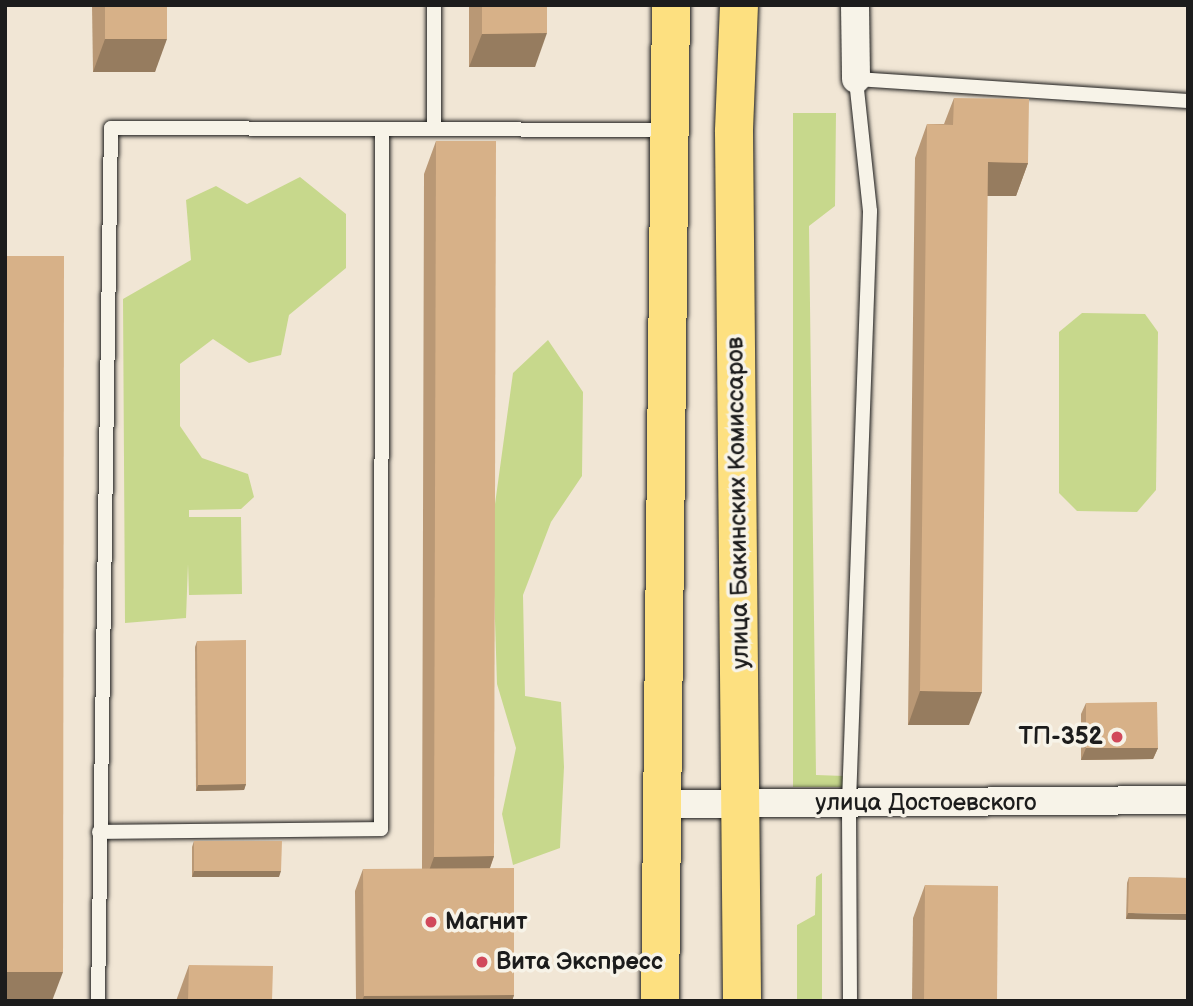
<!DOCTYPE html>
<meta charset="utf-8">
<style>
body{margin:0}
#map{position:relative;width:1193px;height:1006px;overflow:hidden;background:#f1e6d5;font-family:"Balsamiq Sans",sans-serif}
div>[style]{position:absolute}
.green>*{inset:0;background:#c7d88c}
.roads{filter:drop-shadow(0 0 2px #1c1c1c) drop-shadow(0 0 2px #1c1c1c)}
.lane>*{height:14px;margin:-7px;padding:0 7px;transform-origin:7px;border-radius:7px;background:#f7f3e8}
.street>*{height:28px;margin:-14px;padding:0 14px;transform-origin:14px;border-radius:14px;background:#f7f3e8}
.primary>*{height:38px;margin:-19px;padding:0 19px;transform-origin:19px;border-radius:19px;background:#fde080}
.wall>*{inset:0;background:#b99875}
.shaded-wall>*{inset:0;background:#967c5f}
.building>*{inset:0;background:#d7b188}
.dots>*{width:19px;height:19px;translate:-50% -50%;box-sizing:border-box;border:4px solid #f7f3e8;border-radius:50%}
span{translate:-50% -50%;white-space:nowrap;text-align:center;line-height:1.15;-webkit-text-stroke:7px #f7f3e8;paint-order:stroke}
.street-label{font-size:24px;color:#1c1c1c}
.poi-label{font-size:24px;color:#1c1c1c;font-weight:700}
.right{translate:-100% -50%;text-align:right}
.left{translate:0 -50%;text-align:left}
.frame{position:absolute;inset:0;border:7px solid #1c1c1c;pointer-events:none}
</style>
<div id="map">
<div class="green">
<i style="clip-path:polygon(793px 113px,836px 113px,835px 206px,809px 226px,816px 775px,844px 776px,844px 787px,793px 787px)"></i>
<i style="clip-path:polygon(300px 177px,346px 214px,346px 268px,289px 315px,281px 355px,249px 363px,213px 339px,180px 364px,180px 426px,202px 458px,248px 474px,254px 497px,241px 509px,189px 510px,189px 517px,241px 517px,242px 594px,189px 595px,188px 564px,186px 618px,125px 623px,123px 299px,191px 260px,186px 200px,216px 186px,247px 204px)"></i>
<i style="clip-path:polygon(1082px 313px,1145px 314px,1158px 332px,1156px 490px,1137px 512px,1077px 511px,1059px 493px,1059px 332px)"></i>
<i style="clip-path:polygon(548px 340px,583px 392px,582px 476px,551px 522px,523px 595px,525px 696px,561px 702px,564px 767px,560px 848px,513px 865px,502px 814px,516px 748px,497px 684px,492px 526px,513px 373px)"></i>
<i style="clip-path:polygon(822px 873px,822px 1001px,797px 1001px,797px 925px,815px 915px,816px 877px)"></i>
</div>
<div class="roads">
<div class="lane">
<i style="left:434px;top:5px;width:124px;rotate:90deg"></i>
<i style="left:99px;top:832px;width:282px;rotate:-0.6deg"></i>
<i style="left:381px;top:829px;width:700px;rotate:-89.92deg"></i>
<i style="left:98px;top:1001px;width:873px;rotate:-89.15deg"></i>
<i style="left:111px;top:128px;width:557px;rotate:0.21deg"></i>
<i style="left:850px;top:1001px;width:199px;rotate:-90.3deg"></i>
<i style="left:849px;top:802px;width:591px;rotate:-87.96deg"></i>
<i style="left:870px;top:211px;width:133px;rotate:-96.1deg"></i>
<i style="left:856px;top:79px;width:333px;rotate:3.8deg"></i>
</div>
<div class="street">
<i style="left:855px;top:5px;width:74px;rotate:89.2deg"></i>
<i style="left:664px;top:804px;width:524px;rotate:-0.44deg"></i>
</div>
<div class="primary">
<i style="left:739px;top:5px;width:127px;rotate:92.3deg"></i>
<i style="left:734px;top:132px;width:869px;rotate:89.47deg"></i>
<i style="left:660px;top:1001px;width:996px;rotate:-89.37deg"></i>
</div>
</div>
<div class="wall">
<i style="clip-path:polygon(92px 5px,167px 5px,155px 72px,93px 72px)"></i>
<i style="clip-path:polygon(469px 5px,547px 5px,535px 67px,469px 67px)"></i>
<i style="clip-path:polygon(954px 98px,1028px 163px,1016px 196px,987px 196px,969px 725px,908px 725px,915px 158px,927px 124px,944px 124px)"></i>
<i style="clip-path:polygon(436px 141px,494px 856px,490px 868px,514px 995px,512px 1001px,356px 1001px,355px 891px,363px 869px,422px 869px,424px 174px)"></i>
<i style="clip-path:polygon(197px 641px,246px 784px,244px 790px,196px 791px,195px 647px)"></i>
<i style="clip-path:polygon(1086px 703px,1158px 748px,1153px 759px,1081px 760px,1081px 714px)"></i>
<i style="clip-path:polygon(194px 841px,279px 877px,192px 877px,192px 847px)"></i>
<i style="clip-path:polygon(1129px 877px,1188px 878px,1126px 919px,1127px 883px)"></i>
<i style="clip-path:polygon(925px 885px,997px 1001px,912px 1001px,913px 918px)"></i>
<i style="clip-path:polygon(189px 965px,272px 1001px,176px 1001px)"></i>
</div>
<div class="shaded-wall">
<i style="clip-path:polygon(547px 33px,535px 67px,469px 67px,482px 34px)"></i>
<i style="clip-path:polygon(105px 39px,167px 39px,155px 72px,93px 72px)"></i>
<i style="clip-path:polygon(988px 162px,1028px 163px,1016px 196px,976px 196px)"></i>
<i style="clip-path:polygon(920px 691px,982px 692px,969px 725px,908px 725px)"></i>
<i style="clip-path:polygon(1086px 748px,1158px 748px,1153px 759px,1081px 760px)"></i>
<i style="clip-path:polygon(246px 784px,244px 790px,196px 791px,198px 785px)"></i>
<i style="clip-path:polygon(494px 856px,482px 890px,422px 890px,434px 857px)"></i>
<i style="clip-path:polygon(194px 871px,281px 871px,279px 877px,192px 877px)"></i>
<i style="clip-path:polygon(1128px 913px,1188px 914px,1188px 920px,1126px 919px)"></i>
<i style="clip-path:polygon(5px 972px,63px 972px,52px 1001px,5px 1001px)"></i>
<i style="clip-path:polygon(514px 995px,512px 1001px,362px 1001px,364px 996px)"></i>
</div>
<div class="building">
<i style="clip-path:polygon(105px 5px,167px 5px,167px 39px,105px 39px)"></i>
<i style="clip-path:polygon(482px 5px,547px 5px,547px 33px,482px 34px)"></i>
<i style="clip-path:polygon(954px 98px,1029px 99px,1028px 163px,988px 162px,982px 692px,920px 691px,927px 124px,953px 125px)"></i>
<i style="clip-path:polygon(436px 141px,496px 141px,494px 856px,434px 857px)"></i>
<i style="clip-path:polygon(5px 256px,64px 256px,63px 972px,5px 972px)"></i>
<i style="clip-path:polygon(246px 640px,246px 784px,198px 785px,197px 641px)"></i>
<i style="clip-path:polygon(1157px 702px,1158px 748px,1086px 748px,1086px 703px)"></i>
<i style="clip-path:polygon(194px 841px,282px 841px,281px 871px,194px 871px)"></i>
<i style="clip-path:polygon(514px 868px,514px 995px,364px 996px,363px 869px)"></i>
<i style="clip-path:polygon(1129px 877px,1188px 878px,1188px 914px,1128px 913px)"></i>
<i style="clip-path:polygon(925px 885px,998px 886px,997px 1001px,924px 1001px)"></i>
<i style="clip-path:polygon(189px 965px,273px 966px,272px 1001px,188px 1001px)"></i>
</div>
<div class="dots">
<i style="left:1117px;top:737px;background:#d1495b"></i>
<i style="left:431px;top:922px;background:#d1495b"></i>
<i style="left:482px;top:962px;background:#d1495b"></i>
</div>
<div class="street-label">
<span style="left:738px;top:503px;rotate:-91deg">улица Бакинских Комиссаров</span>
<span style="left:926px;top:803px">улица Достоевского</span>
</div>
<div class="poi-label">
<span class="right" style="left:1103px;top:737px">ТП-352</span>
<span class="left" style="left:445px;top:922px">Магнит</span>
<span class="left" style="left:496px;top:962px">Вита Экспресс</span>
</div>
<div class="frame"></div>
</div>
